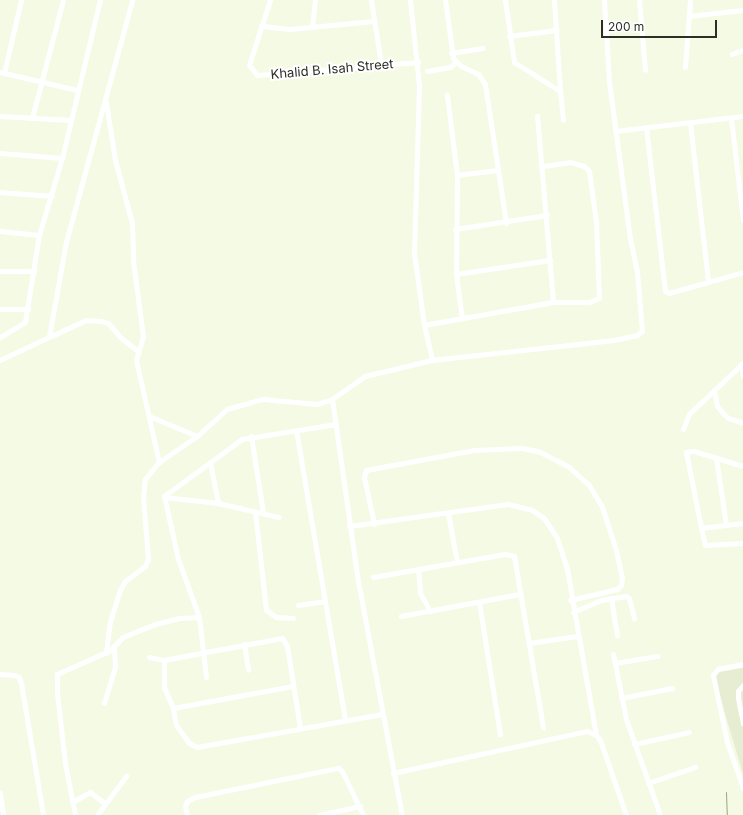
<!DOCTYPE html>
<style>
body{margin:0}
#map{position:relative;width:743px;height:815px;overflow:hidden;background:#f5fae5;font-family:Inter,sans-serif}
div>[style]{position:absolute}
.built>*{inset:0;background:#e7edd2}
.stream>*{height:1px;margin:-0.5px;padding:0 0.5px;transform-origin:0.5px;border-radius:0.5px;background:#9ca479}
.minor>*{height:5px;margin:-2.5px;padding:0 2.5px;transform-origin:2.5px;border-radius:2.5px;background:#fff}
span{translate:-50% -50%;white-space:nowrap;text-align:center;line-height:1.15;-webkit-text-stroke:4px #fff;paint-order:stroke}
.street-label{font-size:13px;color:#2d2f27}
.scale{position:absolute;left:601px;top:20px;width:116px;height:18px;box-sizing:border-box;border:2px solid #2d2f27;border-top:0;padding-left:5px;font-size:12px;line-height:14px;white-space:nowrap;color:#2d2f27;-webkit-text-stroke:3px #fff;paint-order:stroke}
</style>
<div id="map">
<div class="built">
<i style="clip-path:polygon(743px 668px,743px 774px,713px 673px)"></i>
</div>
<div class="stream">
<i style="left:726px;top:792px;width:23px;rotate:88deg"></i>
</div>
<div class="minor">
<i style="left:270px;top:0;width:68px;rotate:107.9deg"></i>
<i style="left:249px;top:65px;width:13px;rotate:51deg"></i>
<i style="left:257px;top:75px;width:162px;rotate:-4.6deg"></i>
<i style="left:371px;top:0;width:65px;rotate:81.1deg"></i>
<i style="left:410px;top:0;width:85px;rotate:84deg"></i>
<i style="left:419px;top:85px;width:168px;rotate:91.7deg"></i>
<i style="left:414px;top:253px;width:73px;rotate:82.1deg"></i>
<i style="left:424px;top:325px;width:36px;rotate:77deg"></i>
<i style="left:445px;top:0;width:59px;rotate:82.1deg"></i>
<i style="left:453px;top:58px;width:11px;rotate:45deg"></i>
<i style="left:461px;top:66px;width:19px;rotate:25deg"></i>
<i style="left:478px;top:74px;width:12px;rotate:55deg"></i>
<i style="left:485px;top:84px;width:141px;rotate:81.4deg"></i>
<i style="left:505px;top:0;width:63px;rotate:81.7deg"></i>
<i style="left:514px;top:62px;width:54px;rotate:32.2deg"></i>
<i style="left:560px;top:91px;width:91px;rotate:-93.8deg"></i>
<i style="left:639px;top:0;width:70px;rotate:85.1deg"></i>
<i style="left:689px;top:16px;width:54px;rotate:-6.3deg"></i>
<i style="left:261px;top:26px;width:29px;rotate:6deg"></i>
<i style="left:290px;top:29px;width:84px;rotate:-5.4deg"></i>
<i style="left:312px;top:27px;width:27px;rotate:-84deg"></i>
<i style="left:509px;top:36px;width:48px;rotate:-7.1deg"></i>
<i style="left:451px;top:53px;width:32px;rotate:-9deg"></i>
<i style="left:732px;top:54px;width:12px;rotate:-20deg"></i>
<i style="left:685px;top:67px;width:67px;rotate:-85.7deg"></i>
<i style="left:427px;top:71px;width:23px;rotate:-10deg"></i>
<i style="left:450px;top:67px;width:8px;rotate:-40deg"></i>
<i style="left:0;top:72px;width:79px;rotate:13.2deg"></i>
<i style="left:4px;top:73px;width:75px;rotate:-76.9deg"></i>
<i style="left:560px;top:91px;width:29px;rotate:84deg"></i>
<i style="left:447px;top:95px;width:81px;rotate:82.9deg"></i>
<i style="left:457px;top:175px;width:99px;rotate:90.6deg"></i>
<i style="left:456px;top:274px;width:45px;rotate:82.4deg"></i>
<i style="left:106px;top:102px;width:59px;rotate:81.2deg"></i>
<i style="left:115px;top:160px;width:65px;rotate:74.9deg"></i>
<i style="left:132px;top:223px;width:38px;rotate:88deg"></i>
<i style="left:133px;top:261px;width:76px;rotate:82.4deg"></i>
<i style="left:143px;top:336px;width:25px;rotate:106deg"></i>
<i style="left:136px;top:360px;width:105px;rotate:77.3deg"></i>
<i style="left:0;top:116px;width:71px;rotate:3.2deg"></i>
<i style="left:32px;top:118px;width:122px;rotate:-75.3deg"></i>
<i style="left:731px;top:118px;width:103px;rotate:83.3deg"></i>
<i style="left:690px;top:123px;width:160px;rotate:83.5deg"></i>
<i style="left:646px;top:127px;width:165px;rotate:83.4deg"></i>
<i style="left:665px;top:291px;width:4px;rotate:27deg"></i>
<i style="left:669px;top:293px;width:77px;rotate:-15.8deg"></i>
<i style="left:615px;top:131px;width:129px;rotate:-6.7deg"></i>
<i style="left:0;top:153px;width:62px;rotate:4.6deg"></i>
<i style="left:543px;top:166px;width:27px;rotate:-8deg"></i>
<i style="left:570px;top:162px;width:15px;rotate:16deg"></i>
<i style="left:584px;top:166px;width:7px;rotate:45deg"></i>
<i style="left:589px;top:171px;width:51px;rotate:82.2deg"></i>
<i style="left:596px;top:222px;width:76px;rotate:87.7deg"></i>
<i style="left:599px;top:298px;width:11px;rotate:158deg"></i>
<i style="left:589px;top:302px;width:36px;rotate:180deg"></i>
<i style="left:457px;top:175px;width:41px;rotate:-7deg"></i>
<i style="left:0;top:192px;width:52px;rotate:4.4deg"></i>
<i style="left:455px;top:229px;width:93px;rotate:-8.7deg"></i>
<i style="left:0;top:231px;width:39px;rotate:6deg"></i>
<i style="left:0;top:271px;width:34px"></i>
<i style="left:456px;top:274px;width:95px;rotate:-8.5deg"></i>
<i style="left:0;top:309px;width:28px"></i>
<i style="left:424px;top:325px;width:131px;rotate:-10.1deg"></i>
<i style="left:553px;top:302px;width:187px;rotate:-94.9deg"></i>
<i style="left:0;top:337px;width:29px;rotate:-31deg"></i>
<i style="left:25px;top:322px;width:88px;rotate:-80.9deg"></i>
<i style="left:39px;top:235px;width:80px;rotate:-73.4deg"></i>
<i style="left:62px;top:158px;width:163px;rotate:-76.5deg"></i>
<i style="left:49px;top:337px;width:41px;rotate:-24.7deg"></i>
<i style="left:86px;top:320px;width:15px;rotate:4deg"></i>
<i style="left:101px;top:321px;width:7px;rotate:16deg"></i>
<i style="left:108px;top:323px;width:18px;rotate:49deg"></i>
<i style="left:120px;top:337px;width:23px;rotate:38deg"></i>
<i style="left:0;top:360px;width:54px;rotate:-25.1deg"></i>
<i style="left:49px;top:337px;width:97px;rotate:-79.9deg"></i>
<i style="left:66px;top:242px;width:251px;rotate:-74.7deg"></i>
<i style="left:741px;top:364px;width:12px;rotate:81deg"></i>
<i style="left:714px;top:390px;width:16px;rotate:79deg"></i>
<i style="left:717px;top:406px;width:8px;rotate:50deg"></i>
<i style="left:722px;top:412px;width:8px;rotate:45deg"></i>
<i style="left:728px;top:418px;width:16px;rotate:18deg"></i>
<i style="left:332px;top:399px;width:184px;rotate:81.9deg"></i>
<i style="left:358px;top:581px;width:238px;rotate:79.4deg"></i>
<i style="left:149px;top:416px;width:52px;rotate:22.6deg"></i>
<i style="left:683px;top:429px;width:16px;rotate:-68deg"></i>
<i style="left:689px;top:414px;width:74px;rotate:-43.4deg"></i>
<i style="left:296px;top:430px;width:294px;rotate:80.4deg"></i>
<i style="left:251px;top:436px;width:78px;rotate:81.1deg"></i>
<i style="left:716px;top:458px;width:68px;rotate:81.5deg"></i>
<i style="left:210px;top:462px;width:42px;rotate:79deg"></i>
<i style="left:743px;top:466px;width:51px;rotate:-163deg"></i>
<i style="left:694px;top:451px;width:8px;rotate:173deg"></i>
<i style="left:686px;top:452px;width:77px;rotate:78.8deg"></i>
<i style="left:701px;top:528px;width:42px;rotate:-6.8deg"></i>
<i style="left:164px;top:497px;width:54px;rotate:6.3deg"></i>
<i style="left:218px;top:503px;width:62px;rotate:13.1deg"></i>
<i style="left:255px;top:512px;width:99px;rotate:83.6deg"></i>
<i style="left:266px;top:610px;width:12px;rotate:35deg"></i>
<i style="left:276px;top:617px;width:17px;rotate:3deg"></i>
<i style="left:448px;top:513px;width:50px;rotate:79.6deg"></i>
<i style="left:374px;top:524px;width:48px;rotate:-102deg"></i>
<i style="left:364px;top:477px;width:7px;rotate:-74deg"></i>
<i style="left:366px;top:470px;width:110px;rotate:-10.5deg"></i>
<i style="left:474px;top:450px;width:47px;rotate:-2.4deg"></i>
<i style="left:521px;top:448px;width:17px;rotate:10deg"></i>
<i style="left:538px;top:451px;width:35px;rotate:27deg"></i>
<i style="left:569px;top:467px;width:27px;rotate:42deg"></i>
<i style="left:589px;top:485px;width:26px;rotate:59deg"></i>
<i style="left:602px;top:507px;width:45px;rotate:72deg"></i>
<i style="left:616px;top:550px;width:29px;rotate:78deg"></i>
<i style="left:622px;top:578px;width:7px;rotate:98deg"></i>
<i style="left:621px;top:585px;width:6px;rotate:135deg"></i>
<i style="left:617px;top:589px;width:48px;rotate:166.8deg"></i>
<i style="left:349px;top:526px;width:161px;rotate:-7.9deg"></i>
<i style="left:508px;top:504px;width:25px;rotate:14deg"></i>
<i style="left:532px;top:510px;width:14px;rotate:34deg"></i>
<i style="left:544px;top:518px;width:24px;rotate:57deg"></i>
<i style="left:557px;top:538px;width:33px;rotate:72deg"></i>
<i style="left:567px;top:569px;width:169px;rotate:80.1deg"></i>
<i style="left:701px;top:528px;width:17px;rotate:77deg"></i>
<i style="left:705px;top:545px;width:38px;rotate:-3deg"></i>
<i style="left:418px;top:569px;width:24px;rotate:85deg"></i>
<i style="left:420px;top:593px;width:21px;rotate:61deg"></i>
<i style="left:373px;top:577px;width:134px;rotate:-9.9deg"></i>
<i style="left:505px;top:554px;width:9px;rotate:13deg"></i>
<i style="left:514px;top:556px;width:174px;rotate:80.4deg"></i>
<i style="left:611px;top:598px;width:38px;rotate:81deg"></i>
<i style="left:479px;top:602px;width:134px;rotate:81deg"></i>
<i style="left:298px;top:605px;width:27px;rotate:-8deg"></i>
<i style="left:573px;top:612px;width:30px;rotate:-23deg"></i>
<i style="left:601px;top:600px;width:25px;rotate:-9deg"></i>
<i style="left:626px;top:596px;width:4px;rotate:34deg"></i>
<i style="left:629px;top:598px;width:21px;rotate:76deg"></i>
<i style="left:401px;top:616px;width:121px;rotate:-10.5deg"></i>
<i style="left:529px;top:643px;width:49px;rotate:-8.3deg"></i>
<i style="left:244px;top:644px;width:26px;rotate:81deg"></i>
<i style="left:106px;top:653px;width:32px;rotate:-83deg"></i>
<i style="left:110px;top:621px;width:33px;rotate:-72deg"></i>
<i style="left:120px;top:590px;width:10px;rotate:-61deg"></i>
<i style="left:125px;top:581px;width:25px;rotate:-37deg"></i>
<i style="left:145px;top:566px;width:8px;rotate:-67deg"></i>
<i style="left:148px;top:559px;width:62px;rotate:-94.6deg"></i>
<i style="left:143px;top:497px;width:18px;rotate:-84deg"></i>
<i style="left:145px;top:479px;width:22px;rotate:-51deg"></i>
<i style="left:159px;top:462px;width:46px;rotate:-34.4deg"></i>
<i style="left:197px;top:436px;width:40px;rotate:-42deg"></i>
<i style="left:227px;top:409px;width:37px;rotate:-16deg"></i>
<i style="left:263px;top:399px;width:54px;rotate:5.3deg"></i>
<i style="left:317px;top:404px;width:16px;rotate:-18deg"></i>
<i style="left:332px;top:399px;width:40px;rotate:-34.9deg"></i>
<i style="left:365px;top:376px;width:69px;rotate:-13.4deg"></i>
<i style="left:432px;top:360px;width:183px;rotate:-6.3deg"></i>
<i style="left:614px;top:340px;width:24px;rotate:-12deg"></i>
<i style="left:637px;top:335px;width:6px;rotate:-39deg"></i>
<i style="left:642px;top:331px;width:59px;rotate:-94.8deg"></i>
<i style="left:637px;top:272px;width:34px;rotate:-102deg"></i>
<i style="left:630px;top:239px;width:158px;rotate:-97.6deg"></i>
<i style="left:609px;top:82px;width:82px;rotate:-93.5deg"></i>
<i style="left:613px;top:654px;width:66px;rotate:78.7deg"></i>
<i style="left:626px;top:719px;width:102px;rotate:70.5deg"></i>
<i style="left:149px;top:657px;width:15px;rotate:11deg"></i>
<i style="left:164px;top:660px;width:120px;rotate:-10.6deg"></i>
<i style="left:282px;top:638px;width:9px;rotate:58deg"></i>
<i style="left:287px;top:646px;width:83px;rotate:81deg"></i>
<i style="left:164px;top:660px;width:27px;rotate:90deg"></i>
<i style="left:164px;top:687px;width:23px;rotate:67deg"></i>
<i style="left:173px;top:708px;width:17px;rotate:80deg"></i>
<i style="left:176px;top:725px;width:22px;rotate:54deg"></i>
<i style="left:189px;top:743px;width:9px;rotate:27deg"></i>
<i style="left:197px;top:747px;width:188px;rotate:-10.1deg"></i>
<i style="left:615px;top:663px;width:43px;rotate:-9.5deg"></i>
<i style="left:743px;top:664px;width:25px;rotate:169deg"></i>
<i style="left:718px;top:669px;width:8px;rotate:130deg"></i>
<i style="left:713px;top:675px;width:68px;rotate:78.2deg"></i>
<i style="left:727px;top:742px;width:49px;rotate:70.8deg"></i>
<i style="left:0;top:674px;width:14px;rotate:4deg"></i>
<i style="left:14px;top:675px;width:5px;rotate:22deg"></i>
<i style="left:19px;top:677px;width:6px;rotate:72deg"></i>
<i style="left:21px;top:683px;width:134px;rotate:80.5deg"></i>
<i style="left:206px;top:677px;width:60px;rotate:-96.7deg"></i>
<i style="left:199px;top:617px;width:62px;rotate:-109.9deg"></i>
<i style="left:178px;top:559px;width:65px;rotate:-102.5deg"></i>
<i style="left:164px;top:496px;width:97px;rotate:-36.2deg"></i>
<i style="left:242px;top:439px;width:95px;rotate:-9.1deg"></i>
<i style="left:743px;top:685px;width:8px;rotate:130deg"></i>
<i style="left:738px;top:691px;width:7px;rotate:90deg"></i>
<i style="left:738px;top:698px;width:26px;rotate:79deg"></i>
<i style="left:621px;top:698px;width:52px;rotate:-11.1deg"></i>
<i style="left:104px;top:703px;width:39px;rotate:-73deg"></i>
<i style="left:115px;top:666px;width:19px;rotate:-93deg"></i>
<i style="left:173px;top:708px;width:122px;rotate:-10.4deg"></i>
<i style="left:634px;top:744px;width:56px;rotate:-12.3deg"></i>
<i style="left:393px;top:773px;width:198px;rotate:-12.2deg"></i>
<i style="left:587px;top:731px;width:10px;rotate:24deg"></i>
<i style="left:596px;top:735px;width:6px;rotate:51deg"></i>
<i style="left:600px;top:740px;width:79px;rotate:70.9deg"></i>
<i style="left:648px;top:783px;width:50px;rotate:-18.8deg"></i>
<i style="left:0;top:793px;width:22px;rotate:82deg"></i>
<i style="left:72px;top:802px;width:21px;rotate:-29deg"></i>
<i style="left:90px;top:792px;width:18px;rotate:38deg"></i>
<i style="left:75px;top:815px;width:53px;rotate:-100.9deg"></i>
<i style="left:65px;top:763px;width:70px;rotate:-96.5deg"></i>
<i style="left:57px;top:693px;width:19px;rotate:-90deg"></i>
<i style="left:57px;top:674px;width:57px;rotate:-23.9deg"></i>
<i style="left:109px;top:651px;width:20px;rotate:-45deg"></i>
<i style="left:123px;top:637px;width:35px;rotate:-22deg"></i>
<i style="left:155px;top:624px;width:25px;rotate:-14deg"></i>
<i style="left:179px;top:618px;width:20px;rotate:-3deg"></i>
<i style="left:97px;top:815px;width:49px;rotate:-53.4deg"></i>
<i style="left:187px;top:815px;width:9px;rotate:-103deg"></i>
<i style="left:185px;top:806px;width:5px;rotate:-68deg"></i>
<i style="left:187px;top:801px;width:9px;rotate:-27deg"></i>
<i style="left:195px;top:797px;width:146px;rotate:-11.5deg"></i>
<i style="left:338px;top:768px;width:5px;rotate:37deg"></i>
<i style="left:342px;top:771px;width:49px;rotate:64.5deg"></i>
<i style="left:319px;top:815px;width:42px;rotate:-12.4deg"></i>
</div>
<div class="street-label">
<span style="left:332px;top:69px;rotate:-5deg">Khalid B. Isah Street</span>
</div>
<div class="scale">200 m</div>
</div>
